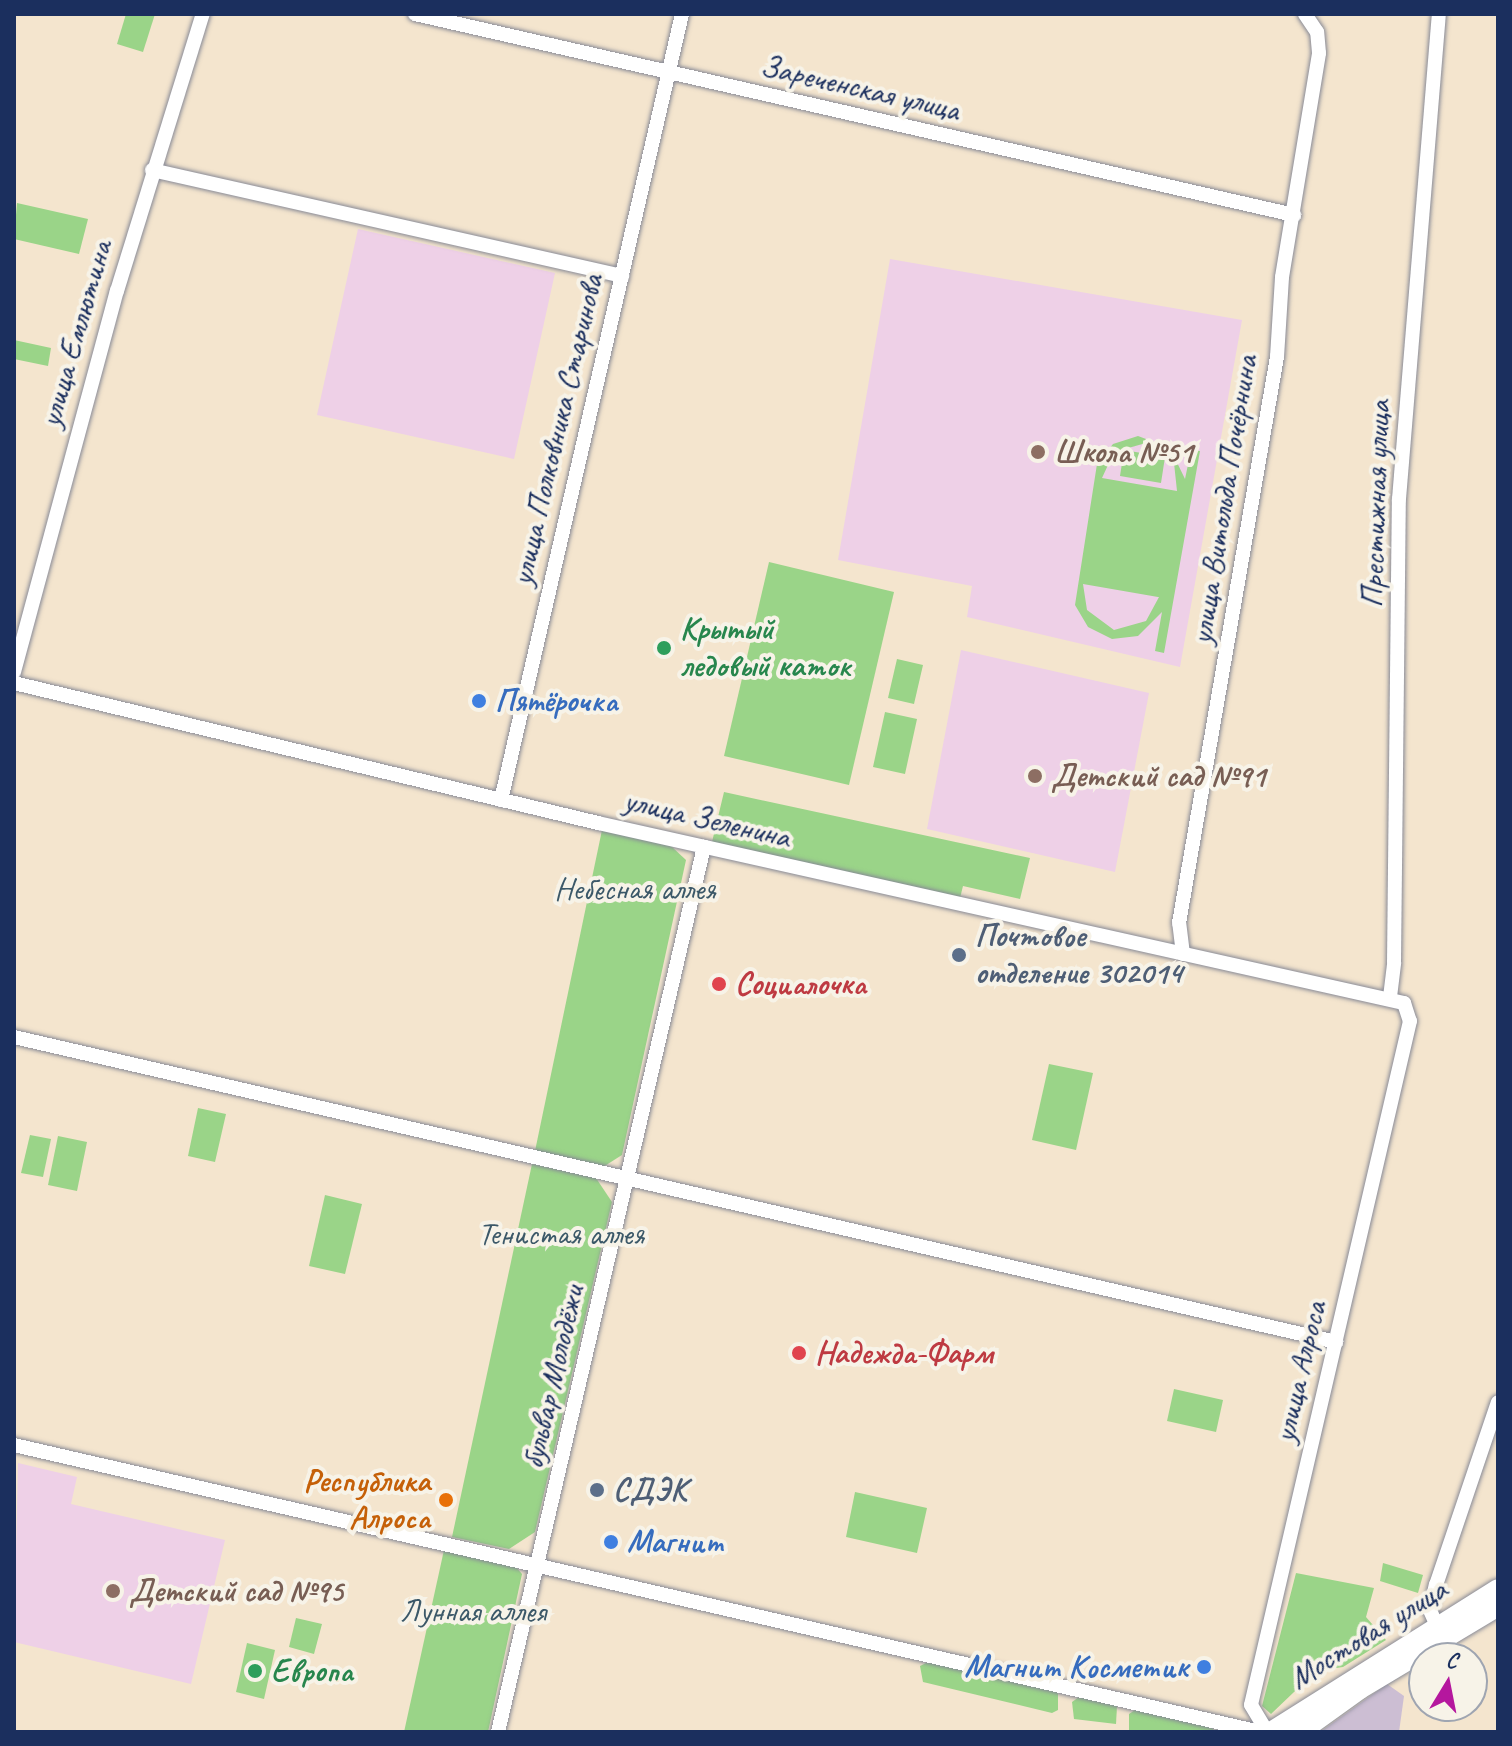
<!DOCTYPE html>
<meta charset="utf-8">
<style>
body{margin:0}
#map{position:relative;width:1512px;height:1746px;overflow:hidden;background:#f4e5ce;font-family:Caveat,sans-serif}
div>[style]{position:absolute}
.built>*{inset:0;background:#eed0e7}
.industrial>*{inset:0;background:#ccbed3}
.green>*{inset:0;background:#9ad488}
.roads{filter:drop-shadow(0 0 2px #888a96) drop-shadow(0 0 2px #888a96)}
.minor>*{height:14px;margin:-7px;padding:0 7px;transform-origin:7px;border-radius:7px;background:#fff}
.secondary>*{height:20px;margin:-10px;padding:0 10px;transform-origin:10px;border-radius:10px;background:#fff}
.dots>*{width:22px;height:22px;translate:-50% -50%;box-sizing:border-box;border:4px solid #f7f3e8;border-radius:50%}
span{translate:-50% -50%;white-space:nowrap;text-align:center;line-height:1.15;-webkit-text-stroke:8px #f7f3e8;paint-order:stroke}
.street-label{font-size:32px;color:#1b2f5e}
.education-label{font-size:32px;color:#785e54;font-weight:700}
.left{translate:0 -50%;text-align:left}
.leisure-label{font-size:32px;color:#27864d;font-weight:700}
.shop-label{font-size:32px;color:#366cbe;font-weight:700}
.right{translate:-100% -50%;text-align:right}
.park-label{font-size:32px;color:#3b5868}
.service-label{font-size:32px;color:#4e5e75;font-weight:700}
.health-label{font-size:32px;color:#be3a42;font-weight:700}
.food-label{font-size:32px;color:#c56008;font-weight:700}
.frame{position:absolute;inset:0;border:16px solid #1b2f5e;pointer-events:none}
.north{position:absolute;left:1408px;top:1642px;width:80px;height:80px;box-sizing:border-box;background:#f7f3e8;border:2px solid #9fa5b1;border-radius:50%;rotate:10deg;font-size:22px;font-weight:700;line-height:32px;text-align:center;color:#1b2f5e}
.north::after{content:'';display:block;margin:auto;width:28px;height:36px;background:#b5179e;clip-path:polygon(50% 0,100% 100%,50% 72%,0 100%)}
</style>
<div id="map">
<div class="built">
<i style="clip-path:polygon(358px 229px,555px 273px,514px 459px,317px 415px)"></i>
<i style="clip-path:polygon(890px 259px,1242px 320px,1180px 667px,967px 617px,972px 586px,838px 560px)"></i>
<i style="clip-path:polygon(961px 650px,1149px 693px,1115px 872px,927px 829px)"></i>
<i style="clip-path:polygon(18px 1463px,77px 1477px,71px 1504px,225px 1540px,191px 1684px,14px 1642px)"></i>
</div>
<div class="industrial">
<i style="clip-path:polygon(1387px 1684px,1404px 1696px,1399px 1732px,1320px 1732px)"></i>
</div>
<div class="green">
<i style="clip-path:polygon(126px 14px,155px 14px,143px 52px,117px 44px)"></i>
<i style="clip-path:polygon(17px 203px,88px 219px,79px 254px,14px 239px)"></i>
<i style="clip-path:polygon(14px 340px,51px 348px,48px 366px,14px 359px)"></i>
<i style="clip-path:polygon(evenodd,1138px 436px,1170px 448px,1185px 479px,1191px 450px,1200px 451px,1164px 653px,1155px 651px,1162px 612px,1138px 636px,1112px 639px,1088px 627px,1075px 605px,1097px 464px,1113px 444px,1138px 436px,1146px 443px,1174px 463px,1177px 491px,1102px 478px,1114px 452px,1146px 443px,1138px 436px,1083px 584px,1158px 597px,1159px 597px,1146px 621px,1114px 630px,1087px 610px,1083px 584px)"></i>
<i style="clip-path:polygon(1124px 450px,1165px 457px,1161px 483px,1120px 476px)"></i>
<i style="clip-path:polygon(769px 562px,894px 592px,849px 785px,724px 756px)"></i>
<i style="clip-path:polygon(897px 659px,923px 665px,914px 704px,888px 698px)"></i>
<i style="clip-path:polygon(885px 712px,917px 719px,905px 774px,873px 767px)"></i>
<i style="clip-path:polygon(724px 792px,1030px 858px,1020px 899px,963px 886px,960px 898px,712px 842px)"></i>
<i style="clip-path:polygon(602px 830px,671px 846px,686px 860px,622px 1155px,603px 1167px,535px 1151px)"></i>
<i style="clip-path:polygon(1049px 1064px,1093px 1073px,1076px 1150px,1032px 1140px)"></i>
<i style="clip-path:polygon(198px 1108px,226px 1114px,215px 1162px,188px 1156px)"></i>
<i style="clip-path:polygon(30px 1135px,51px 1139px,43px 1177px,21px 1173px)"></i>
<i style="clip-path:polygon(58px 1136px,87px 1142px,77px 1191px,48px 1185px)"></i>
<i style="clip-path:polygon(532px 1164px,596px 1178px,612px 1202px,535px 1532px,509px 1549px,452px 1537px)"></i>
<i style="clip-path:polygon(325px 1195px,362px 1204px,345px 1274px,309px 1266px)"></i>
<i style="clip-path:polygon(1174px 1389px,1223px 1400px,1216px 1432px,1167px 1421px)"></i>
<i style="clip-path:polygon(855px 1492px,927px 1508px,917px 1553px,846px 1537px)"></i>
<i style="clip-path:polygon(444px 1550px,516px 1567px,522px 1574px,488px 1732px,404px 1732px)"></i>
<i style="clip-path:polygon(1383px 1563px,1423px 1575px,1418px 1593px,1380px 1581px)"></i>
<i style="clip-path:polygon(1296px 1573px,1374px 1588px,1366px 1617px,1386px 1640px,1343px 1667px,1316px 1671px,1271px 1714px,1262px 1706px)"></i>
<i style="clip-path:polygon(296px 1618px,322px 1624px,314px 1654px,289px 1647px)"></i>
<i style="clip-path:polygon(247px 1643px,275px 1650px,264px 1699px,236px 1692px)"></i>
<i style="clip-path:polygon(928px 1662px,1058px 1692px,1058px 1710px,1052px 1713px,923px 1682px,920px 1666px)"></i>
<i style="clip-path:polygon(1079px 1697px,1117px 1706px,1116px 1724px,1074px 1719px,1072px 1702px)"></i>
<i style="clip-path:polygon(1135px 1710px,1211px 1727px,1216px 1732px,1129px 1732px,1129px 1714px)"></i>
</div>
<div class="roads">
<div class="minor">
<i style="left:415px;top:14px;width:902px;rotate:12.88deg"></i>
<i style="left:152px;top:170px;width:482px;rotate:12.7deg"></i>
<i style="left:14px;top:672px;width:395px;rotate:-74.9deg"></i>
<i style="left:117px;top:291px;width:290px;rotate:-72.8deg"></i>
<i style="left:14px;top:683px;width:601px;rotate:13.48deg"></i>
<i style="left:598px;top:823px;width:826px;rotate:12.59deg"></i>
<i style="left:1404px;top:1003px;width:19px;rotate:72deg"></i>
<i style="left:1410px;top:1021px;width:702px;rotate:103.09deg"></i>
<i style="left:1251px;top:1705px;width:31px;rotate:59deg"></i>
<i style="left:501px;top:800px;width:807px;rotate:-77.03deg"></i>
<i style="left:1183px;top:954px;width:31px;rotate:-97deg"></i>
<i style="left:1179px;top:923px;width:574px;rotate:-80.18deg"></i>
<i style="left:1277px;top:357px;width:80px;rotate:-86.4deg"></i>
<i style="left:1282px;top:277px;width:227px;rotate:-80.6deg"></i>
<i style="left:1319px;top:53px;width:21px;rotate:-95deg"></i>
<i style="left:1317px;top:32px;width:22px;rotate:-124deg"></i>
<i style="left:1390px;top:997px;width:35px;rotate:-83deg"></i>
<i style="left:1394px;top:962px;width:463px;rotate:-89.4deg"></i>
<i style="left:1399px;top:499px;width:487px;rotate:-85.3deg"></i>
<i style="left:14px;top:1037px;width:1357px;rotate:12.99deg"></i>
<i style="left:14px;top:1445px;width:1279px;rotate:12.97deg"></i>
<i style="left:1437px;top:1626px;width:17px;rotate:-114deg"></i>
<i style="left:1430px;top:1610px;width:26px;rotate:-77deg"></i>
<i style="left:1436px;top:1585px;width:193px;rotate:-71.3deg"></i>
<i style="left:498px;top:1732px;width:909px;rotate:-76.9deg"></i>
</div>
<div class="secondary">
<i style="left:1271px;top:1732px;width:268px;rotate:-32.2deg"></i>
<i style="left:1300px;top:1732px;width:74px;rotate:-35.6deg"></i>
<i style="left:1360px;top:1689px;width:161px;rotate:-31deg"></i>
</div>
</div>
<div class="dots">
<i style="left:1038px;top:452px;background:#8d6e63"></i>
<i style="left:664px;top:648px;background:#2e9e5b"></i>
<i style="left:479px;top:701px;background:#3f7fe0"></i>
<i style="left:1035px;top:776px;background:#8d6e63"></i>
<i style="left:959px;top:955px;background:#5c6f8a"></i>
<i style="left:719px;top:984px;background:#e0444e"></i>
<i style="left:799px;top:1353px;background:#e0444e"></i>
<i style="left:597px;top:1490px;background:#5c6f8a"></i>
<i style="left:446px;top:1500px;background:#e8710a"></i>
<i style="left:611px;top:1542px;background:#3f7fe0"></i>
<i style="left:113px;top:1591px;background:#8d6e63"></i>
<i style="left:1204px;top:1667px;background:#3f7fe0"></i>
<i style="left:255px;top:1671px;background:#2e9e5b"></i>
</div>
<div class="street-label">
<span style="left:860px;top:88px;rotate:13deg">Зареченская улица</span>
<span style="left:76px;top:334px;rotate:-74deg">улица Емлютина</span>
<span style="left:557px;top:430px;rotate:-77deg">улица Полковника Старинова</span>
<span style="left:1224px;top:500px;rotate:-81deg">улица Витольда Почёрнина</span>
<span style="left:1376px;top:504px;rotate:-88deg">Престижная улица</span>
<span style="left:707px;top:819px;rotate:13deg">улица Зеленина</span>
<span style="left:1300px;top:1372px;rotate:-77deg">улица Алроса</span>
<span style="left:553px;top:1377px;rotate:-77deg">бульвар Молодёжи</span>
<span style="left:1368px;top:1634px;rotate:-32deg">Мостовая улица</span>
</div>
<div class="education-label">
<span class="left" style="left:1054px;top:452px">Школа №51</span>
<span class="left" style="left:1051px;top:776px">Детский сад №91</span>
<span class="left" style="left:129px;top:1591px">Детский сад №95</span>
</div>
<div class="leisure-label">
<span class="left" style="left:680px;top:648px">Крытый<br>ледовый каток</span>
<span class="left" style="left:271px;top:1671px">Европа</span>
</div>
<div class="shop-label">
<span class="left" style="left:495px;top:701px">Пятёрочка</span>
<span class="left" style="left:627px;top:1542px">Магнит</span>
<span class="right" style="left:1188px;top:1667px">Магнит Косметик</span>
</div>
<div class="park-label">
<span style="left:635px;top:889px">Небесная аллея</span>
<span style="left:561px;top:1234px">Тенистая аллея</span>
<span style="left:473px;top:1611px">Лунная аллея</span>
</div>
<div class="service-label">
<span class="left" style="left:975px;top:955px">Почтовое<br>отделение 302014</span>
<span class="left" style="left:613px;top:1490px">СДЭК</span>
</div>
<div class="health-label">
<span class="left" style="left:735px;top:984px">Социалочка</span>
<span class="left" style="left:815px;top:1353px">Надежда-Фарм</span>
</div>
<div class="food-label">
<span class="right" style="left:430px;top:1500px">Республика<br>Алроса</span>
</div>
<div class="frame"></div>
<div class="north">С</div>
</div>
